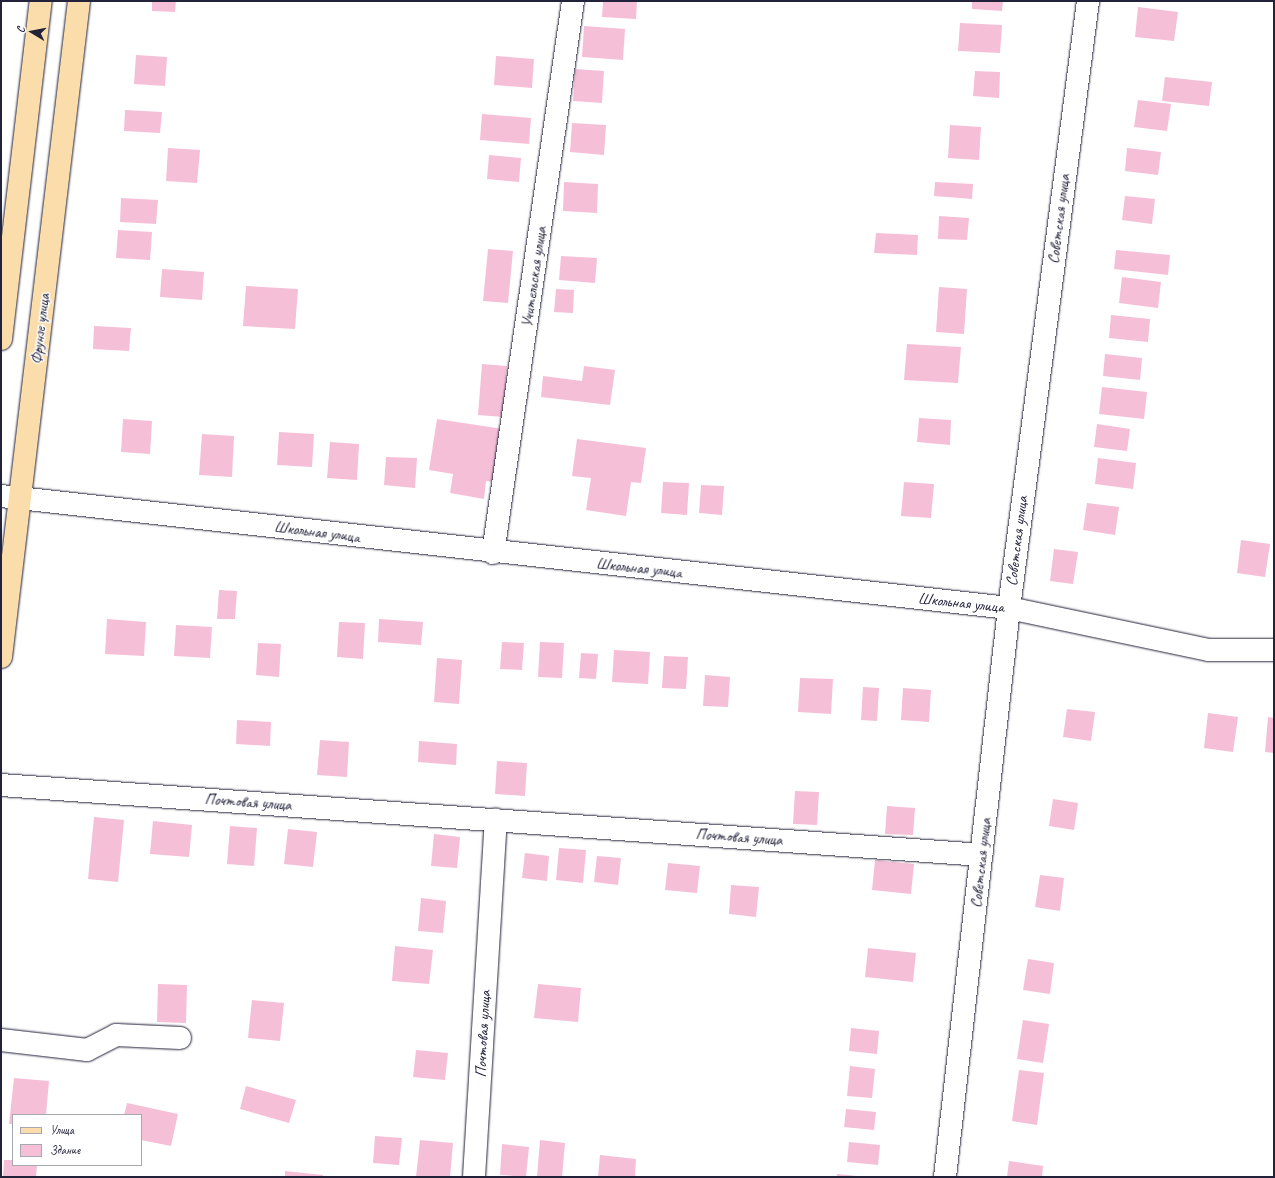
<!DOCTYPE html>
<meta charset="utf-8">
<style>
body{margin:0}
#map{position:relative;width:1275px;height:1178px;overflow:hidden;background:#fff;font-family:Caveat,sans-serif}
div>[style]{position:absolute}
.building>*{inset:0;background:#f6bfd8}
.roads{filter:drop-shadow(0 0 1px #22223b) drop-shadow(0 0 1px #22223b)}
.minor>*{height:22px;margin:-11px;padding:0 11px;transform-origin:11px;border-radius:11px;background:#fff}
.major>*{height:22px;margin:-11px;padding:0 11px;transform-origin:11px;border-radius:11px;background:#fbddab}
span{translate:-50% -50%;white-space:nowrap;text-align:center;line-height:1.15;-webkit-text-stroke:3px #fff;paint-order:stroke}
.street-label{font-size:16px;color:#22223b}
.frame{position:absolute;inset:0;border:2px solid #22223b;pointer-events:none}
.legend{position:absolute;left:12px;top:1114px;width:130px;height:52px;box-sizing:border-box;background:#fff;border:1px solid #a7a7b1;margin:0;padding:5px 7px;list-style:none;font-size:12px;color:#22223b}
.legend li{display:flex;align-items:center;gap:8px;height:20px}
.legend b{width:20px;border:1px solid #a7a7b1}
.north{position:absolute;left:12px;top:12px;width:40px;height:40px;-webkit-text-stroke:3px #fff;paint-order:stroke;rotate:280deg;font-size:11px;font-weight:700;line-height:16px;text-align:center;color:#22223b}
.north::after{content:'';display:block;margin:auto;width:14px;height:18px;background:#22223b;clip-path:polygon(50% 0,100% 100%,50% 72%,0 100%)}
</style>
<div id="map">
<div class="building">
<i style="clip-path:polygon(152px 1px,176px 1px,175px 12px,152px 11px)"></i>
<i style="clip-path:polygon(603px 1px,637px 1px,636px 19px,602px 17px)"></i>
<i style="clip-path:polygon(972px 1px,1003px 1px,1002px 11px,972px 9px)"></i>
<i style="clip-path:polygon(1138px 7px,1178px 12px,1174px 41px,1135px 37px)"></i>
<i style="clip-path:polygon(960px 23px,1002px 25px,1000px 53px,958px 51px)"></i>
<i style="clip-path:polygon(584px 26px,625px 29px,623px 60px,582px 57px)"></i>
<i style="clip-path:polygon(136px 55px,167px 57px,165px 86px,134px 84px)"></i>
<i style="clip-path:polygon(496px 56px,534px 59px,532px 88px,494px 85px)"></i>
<i style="clip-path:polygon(575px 69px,604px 71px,602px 103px,573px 101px)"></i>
<i style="clip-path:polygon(975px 71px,1000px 72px,999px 98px,973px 96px)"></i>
<i style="clip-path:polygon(1165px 77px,1212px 82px,1209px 106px,1162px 101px)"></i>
<i style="clip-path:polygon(1138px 100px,1171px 104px,1167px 131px,1134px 127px)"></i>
<i style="clip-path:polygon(125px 110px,162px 112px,160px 133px,124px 131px)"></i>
<i style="clip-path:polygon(482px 114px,531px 118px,529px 144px,480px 140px)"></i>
<i style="clip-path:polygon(572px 123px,606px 125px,604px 155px,570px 152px)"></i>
<i style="clip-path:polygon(950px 125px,981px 127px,979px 160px,948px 158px)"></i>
<i style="clip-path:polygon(168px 148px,200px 150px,197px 183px,166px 181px)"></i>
<i style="clip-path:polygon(1127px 148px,1161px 152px,1158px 175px,1125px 171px)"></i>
<i style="clip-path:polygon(489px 155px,521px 158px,519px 182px,487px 179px)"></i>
<i style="clip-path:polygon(564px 182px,598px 184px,597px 213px,563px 211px)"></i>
<i style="clip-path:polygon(935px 182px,973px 184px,972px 199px,934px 196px)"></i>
<i style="clip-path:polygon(1125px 196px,1155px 199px,1152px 224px,1122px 220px)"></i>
<i style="clip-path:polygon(121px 198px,158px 200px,156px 224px,120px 222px)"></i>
<i style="clip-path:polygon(939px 216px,969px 218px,967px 240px,938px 239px)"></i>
<i style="clip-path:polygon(118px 230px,152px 232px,150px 260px,116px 258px)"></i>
<i style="clip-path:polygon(876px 233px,918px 235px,917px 255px,874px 253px)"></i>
<i style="clip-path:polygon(488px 249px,513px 251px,508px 303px,483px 301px)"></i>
<i style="clip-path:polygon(1116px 250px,1170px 255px,1168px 275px,1114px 269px)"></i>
<i style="clip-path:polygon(561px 256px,597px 258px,595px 283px,559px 280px)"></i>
<i style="clip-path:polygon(162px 269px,204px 272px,202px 300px,160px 297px)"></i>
<i style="clip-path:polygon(1122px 277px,1161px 282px,1158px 308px,1119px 303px)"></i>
<i style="clip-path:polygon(246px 286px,298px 289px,295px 329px,243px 326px)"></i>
<i style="clip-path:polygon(939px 287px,967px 289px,964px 334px,936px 332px)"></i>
<i style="clip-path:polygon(556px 289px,574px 290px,573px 313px,554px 312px)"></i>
<i style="clip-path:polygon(1111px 315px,1150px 319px,1148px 342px,1109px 338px)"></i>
<i style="clip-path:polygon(94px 326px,131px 328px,129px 351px,93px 349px)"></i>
<i style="clip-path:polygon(907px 344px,961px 347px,958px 383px,904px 380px)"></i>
<i style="clip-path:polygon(1105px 354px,1142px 358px,1140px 380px,1103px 376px)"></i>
<i style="clip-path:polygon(482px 364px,507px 366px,503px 417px,478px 415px)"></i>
<i style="clip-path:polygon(584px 366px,615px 370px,610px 405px,541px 397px,543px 376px,582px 381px)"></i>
<i style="clip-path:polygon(1102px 387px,1147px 392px,1144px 419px,1099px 414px)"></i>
<i style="clip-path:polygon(919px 418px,951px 420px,950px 445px,917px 442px)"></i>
<i style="clip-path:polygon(123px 419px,152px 421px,150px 454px,121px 452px)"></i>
<i style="clip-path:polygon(437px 419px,503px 429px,495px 482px,486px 481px,484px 499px,450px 493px,453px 474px,429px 470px)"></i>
<i style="clip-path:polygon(1097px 424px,1130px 429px,1127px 451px,1094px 447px)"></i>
<i style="clip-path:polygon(279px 432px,314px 434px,312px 467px,277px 465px)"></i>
<i style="clip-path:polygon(202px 434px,234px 436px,232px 477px,199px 475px)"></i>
<i style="clip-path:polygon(577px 439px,646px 448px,641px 483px,631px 482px,626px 516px,586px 510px,591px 478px,572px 476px)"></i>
<i style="clip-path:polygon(330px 442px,359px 444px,357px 480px,327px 478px)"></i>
<i style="clip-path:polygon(386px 457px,417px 458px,415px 488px,384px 485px)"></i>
<i style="clip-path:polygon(1098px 458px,1136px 463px,1133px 489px,1095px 484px)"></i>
<i style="clip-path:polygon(663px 482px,689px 483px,687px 515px,661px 513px)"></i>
<i style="clip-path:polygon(904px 482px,934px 484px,931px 518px,901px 516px)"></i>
<i style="clip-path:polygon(701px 485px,724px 486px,722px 515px,699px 513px)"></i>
<i style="clip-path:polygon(1087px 503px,1119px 507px,1115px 535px,1083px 530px)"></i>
<i style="clip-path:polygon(1241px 540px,1270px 544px,1265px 577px,1237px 573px)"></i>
<i style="clip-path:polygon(1054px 549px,1078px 552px,1073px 584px,1050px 581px)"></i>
<i style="clip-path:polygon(219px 590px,237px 591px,235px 619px,217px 619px)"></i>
<i style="clip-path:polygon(107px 619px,146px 622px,144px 656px,105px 654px)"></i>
<i style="clip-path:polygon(379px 619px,423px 622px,421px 645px,378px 642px)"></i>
<i style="clip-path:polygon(339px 622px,365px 623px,363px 659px,337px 657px)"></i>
<i style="clip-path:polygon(176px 625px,212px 627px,210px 658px,174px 656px)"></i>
<i style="clip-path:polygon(502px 642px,524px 643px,522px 670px,500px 669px)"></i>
<i style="clip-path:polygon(540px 642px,564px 643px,562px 678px,538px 677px)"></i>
<i style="clip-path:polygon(258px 643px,281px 644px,279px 677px,256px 675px)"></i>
<i style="clip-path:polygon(614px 650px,650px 652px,648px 684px,612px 682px)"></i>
<i style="clip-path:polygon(581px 653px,598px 654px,596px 679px,579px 678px)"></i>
<i style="clip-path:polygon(664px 656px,688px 657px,686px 689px,662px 688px)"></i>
<i style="clip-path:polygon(437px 658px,462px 660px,459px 704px,434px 702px)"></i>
<i style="clip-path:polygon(705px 675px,730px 677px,728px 707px,703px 706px)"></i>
<i style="clip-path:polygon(800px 678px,833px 679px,831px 714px,798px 712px)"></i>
<i style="clip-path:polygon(863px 687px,879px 688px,877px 721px,861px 720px)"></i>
<i style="clip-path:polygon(903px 688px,931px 690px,929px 722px,901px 720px)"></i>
<i style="clip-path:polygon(1067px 709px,1095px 712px,1091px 741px,1063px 737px)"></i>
<i style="clip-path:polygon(1208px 713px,1238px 717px,1233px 752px,1204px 748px)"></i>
<i style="clip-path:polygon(1268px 717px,1274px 718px,1274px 753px,1265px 752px)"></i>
<i style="clip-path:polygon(237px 720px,271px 722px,270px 746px,236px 744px)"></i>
<i style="clip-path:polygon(320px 740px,349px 742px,347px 777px,317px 775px)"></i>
<i style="clip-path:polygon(419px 741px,457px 744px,456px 765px,418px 762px)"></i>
<i style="clip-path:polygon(497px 761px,527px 763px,525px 796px,495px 794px)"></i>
<i style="clip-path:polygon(795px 791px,819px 792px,817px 825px,793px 824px)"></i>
<i style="clip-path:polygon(1053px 799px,1078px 803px,1074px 830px,1049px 826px)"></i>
<i style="clip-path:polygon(887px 806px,915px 808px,913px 835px,885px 834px)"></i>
<i style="clip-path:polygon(94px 817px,124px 820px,118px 882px,88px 879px)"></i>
<i style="clip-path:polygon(153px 821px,192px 825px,189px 857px,150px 854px)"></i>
<i style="clip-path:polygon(230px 826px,257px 828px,254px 866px,227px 864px)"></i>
<i style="clip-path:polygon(288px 829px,317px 832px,313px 867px,284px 864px)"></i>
<i style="clip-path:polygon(434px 834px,460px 837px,457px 868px,431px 866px)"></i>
<i style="clip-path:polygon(559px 848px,586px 850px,583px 883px,556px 880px)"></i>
<i style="clip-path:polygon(525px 853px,549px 856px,547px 881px,522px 878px)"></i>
<i style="clip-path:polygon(597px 856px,621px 858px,618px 885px,594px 882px)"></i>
<i style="clip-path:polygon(875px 860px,914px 864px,911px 894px,872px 890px)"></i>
<i style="clip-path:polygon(668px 863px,700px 866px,697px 893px,665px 890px)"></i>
<i style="clip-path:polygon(1040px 875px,1064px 878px,1060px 911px,1035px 907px)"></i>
<i style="clip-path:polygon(731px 885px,759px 887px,756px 917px,729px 914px)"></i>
<i style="clip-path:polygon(421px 898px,446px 901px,443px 933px,418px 931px)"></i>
<i style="clip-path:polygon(395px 946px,433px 950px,429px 984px,392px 981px)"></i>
<i style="clip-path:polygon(868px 948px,916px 953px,913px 982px,865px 977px)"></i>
<i style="clip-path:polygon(1028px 959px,1054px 963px,1050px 994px,1023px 990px)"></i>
<i style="clip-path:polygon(158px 984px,187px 985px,186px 1023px,157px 1022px)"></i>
<i style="clip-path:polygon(538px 984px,581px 988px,578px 1022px,534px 1018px)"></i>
<i style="clip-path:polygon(252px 1000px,284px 1003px,280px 1041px,248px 1038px)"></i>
<i style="clip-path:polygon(1023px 1020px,1049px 1024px,1043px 1063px,1017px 1059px)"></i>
<i style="clip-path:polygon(851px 1028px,879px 1031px,877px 1054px,849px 1051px)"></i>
<i style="clip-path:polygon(416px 1050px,448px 1053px,445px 1080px,413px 1077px)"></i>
<i style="clip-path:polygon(850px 1066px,875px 1069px,872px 1098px,847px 1096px)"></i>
<i style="clip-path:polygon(1019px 1070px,1044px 1073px,1037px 1125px,1012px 1121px)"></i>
<i style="clip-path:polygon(14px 1078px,49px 1081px,46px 1115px,13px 1115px,13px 1124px,9px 1124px)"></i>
<i style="clip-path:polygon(246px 1086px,296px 1100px,289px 1123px,240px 1109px)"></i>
<i style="clip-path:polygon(127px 1103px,178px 1114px,171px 1146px,141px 1140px,141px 1115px,124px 1115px)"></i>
<i style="clip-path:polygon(846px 1109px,876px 1112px,874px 1130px,844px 1127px)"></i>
<i style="clip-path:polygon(375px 1136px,402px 1138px,399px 1165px,373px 1163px)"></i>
<i style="clip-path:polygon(420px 1140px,453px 1143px,450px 1177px,416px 1177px)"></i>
<i style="clip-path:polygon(540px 1140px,565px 1143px,562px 1177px,537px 1177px)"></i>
<i style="clip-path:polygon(849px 1142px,880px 1145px,878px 1165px,847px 1162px)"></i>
<i style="clip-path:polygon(502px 1144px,529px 1147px,526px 1177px,500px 1175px)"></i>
<i style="clip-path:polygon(600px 1155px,636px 1159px,635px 1177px,598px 1177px)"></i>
<i style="clip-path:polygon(4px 1160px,13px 1160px,13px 1165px,37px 1165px,36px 1177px,3px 1177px)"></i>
<i style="clip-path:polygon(1009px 1161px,1043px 1166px,1042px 1177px,1007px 1177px)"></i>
<i style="clip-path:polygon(285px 1171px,323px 1175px,323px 1177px,285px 1177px)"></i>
<i style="clip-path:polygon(837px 1174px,857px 1176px,857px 1177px,837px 1177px)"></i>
</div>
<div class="roads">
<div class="minor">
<i style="left:1px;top:496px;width:1014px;rotate:6.34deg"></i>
<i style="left:1009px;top:608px;width:204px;rotate:11.9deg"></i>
<i style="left:1209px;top:650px;width:65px"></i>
<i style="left:493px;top:553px;width:558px;rotate:-81.75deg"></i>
<i style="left:1px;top:785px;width:983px;rotate:4.08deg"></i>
<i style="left:1px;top:1040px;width:87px;rotate:6.6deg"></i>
<i style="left:87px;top:1050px;width:33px;rotate:-27deg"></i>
<i style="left:116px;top:1035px;width:64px;rotate:2.7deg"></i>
<i style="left:474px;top:1177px;width:358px;rotate:-86.5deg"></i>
<i style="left:945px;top:1177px;width:573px;rotate:-83.58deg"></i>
<i style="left:1009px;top:608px;width:612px;rotate:-82.58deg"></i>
</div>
<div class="major">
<i style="left:1px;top:339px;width:340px;rotate:-83.3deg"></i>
<i style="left:1px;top:657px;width:661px;rotate:-83.22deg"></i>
</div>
</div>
<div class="street-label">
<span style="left:1059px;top:219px;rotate:-83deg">Советская улица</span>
<span style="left:534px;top:277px;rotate:-82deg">Учительская улица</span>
<span style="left:40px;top:329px;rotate:-83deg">Фрунзе улица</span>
<span style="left:317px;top:532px;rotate:7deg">Школьная улица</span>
<span style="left:1017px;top:541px;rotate:-83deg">Советская улица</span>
<span style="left:639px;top:568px;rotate:6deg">Школьная улица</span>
<span style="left:961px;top:603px;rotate:6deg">Школьная улица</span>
<span style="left:248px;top:802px;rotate:4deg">Почтовая улица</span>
<span style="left:739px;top:837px;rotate:4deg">Почтовая улица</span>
<span style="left:981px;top:863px;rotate:-84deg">Советская улица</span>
<span style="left:483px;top:1034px;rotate:-87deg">Почтовая улица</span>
</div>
<div class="frame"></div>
<ul class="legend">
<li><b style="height:5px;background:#fbddab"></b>Улица</li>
<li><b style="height:11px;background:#f6bfd8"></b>Здание</li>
</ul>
<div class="north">С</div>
</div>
